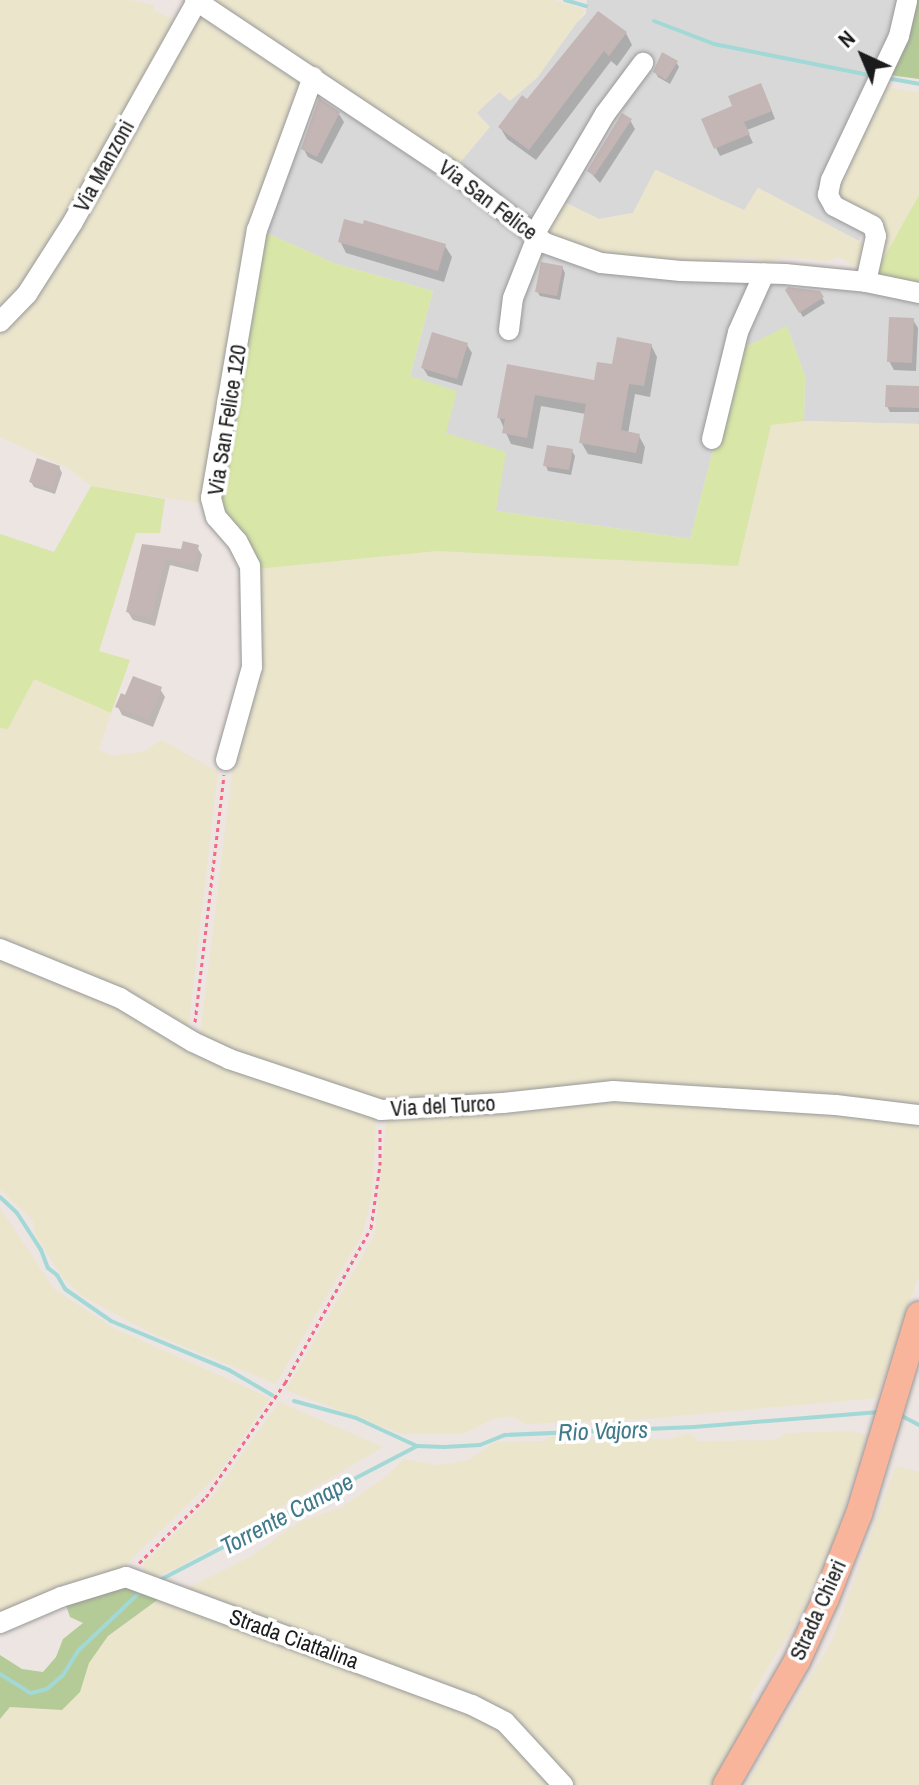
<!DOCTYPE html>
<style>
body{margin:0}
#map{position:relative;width:919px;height:1785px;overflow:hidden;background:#ede5e1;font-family:"Archivo Narrow",sans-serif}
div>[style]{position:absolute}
.residential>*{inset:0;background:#d9d8d9}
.farmland>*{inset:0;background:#ebe5cc}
.grass>*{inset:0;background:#d8e6a8}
.forest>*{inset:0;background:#b5cb97}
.shadow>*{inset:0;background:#0003}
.stream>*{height:4px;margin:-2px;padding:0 2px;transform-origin:2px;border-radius:2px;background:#a2d9d6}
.building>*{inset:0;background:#c4b6b5}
.path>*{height:3px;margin-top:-1.5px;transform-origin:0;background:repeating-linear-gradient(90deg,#f46a83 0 4px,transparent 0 8px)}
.roads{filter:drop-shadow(0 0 2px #989898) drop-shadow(0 0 2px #989898)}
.minor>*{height:20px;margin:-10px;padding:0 10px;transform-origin:10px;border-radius:10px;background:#fff}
.major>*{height:26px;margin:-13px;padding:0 13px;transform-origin:13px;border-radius:13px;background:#f8b59b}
span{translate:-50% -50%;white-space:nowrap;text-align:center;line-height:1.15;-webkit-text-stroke:7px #fff;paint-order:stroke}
.street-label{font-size:22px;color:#1b1b1b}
.water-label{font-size:24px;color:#407988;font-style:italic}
.north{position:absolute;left:823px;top:16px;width:80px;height:80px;-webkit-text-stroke:6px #fff;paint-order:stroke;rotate:316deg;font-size:22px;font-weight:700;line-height:32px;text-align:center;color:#1b1b1b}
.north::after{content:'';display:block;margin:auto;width:28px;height:36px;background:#1b1b1b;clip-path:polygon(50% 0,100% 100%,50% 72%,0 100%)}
</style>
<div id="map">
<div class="residential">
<i style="clip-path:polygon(587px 0,914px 0,838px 179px,869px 218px,859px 241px,758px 188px,744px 211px,656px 170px,633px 213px,599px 219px,560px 200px,602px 255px,919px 289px,919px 424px,804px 421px,805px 376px,787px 327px,739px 350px,690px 539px,495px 511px,410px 376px,433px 291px,336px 264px,262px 231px,317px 73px,476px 113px,586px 14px)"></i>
</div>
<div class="farmland">
<i style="clip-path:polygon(0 0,130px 0,153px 5px,155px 11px,179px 22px,72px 215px,0 316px)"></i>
<i style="clip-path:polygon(209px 0,554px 0,586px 10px,537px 78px,510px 101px,498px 91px,477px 113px,490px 127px,458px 165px)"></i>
<i style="clip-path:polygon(199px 12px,306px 83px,255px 230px,205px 504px,91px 486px,70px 469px,0 437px,0 333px,31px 301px)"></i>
<i style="clip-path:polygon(884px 86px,919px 93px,919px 195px,881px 263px,885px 235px,838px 201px,838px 179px)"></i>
<i style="clip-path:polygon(655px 170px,744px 210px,758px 188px,859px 241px,865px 248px,860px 269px,839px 257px,826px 261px,788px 257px,765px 262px,750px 257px,725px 259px,708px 267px,602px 255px,542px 233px,560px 200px,599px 219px,633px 213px)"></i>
<i style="clip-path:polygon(804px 421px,919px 424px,919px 1110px,798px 1093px,391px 1101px,257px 1063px,200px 1036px,257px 569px,437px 551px,738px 566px,771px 425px)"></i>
<i style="clip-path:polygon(34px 678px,111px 713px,99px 749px,111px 756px,143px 752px,162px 740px,218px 772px,188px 1031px,0 942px,0 728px,8px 729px)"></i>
<i style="clip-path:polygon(0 956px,370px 1112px,376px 1123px,372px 1195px,363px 1233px,276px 1384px,149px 1332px,83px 1296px,62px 1277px,35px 1234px,33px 1221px,0 1189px)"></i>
<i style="clip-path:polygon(602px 1098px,840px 1113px,919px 1125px,919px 1275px,877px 1398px,643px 1419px,525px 1424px,512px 1416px,493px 1419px,463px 1434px,402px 1434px,286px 1390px,375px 1234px,387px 1115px)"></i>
<i style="clip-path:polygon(0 1208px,54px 1289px,113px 1328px,270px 1398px,217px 1476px,119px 1571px,0 1614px)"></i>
<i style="clip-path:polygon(279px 1402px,383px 1447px,176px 1569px,150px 1578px,143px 1574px,144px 1563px,212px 1497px)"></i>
<i style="clip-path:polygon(849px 1431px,867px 1435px,832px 1546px,802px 1611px,750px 1698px,755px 1709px,712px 1785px,571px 1785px,510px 1719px,182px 1591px,250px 1557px,299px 1522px,341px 1508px,388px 1475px,404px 1459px,436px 1465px,469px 1460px,495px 1442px,545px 1441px,551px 1436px,560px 1436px,562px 1441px,670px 1439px,690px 1433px,699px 1441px,774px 1440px,788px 1433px)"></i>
<i style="clip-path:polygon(896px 1466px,919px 1472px,919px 1785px,746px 1785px,833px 1639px)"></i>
<i style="clip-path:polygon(160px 1598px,494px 1722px,555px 1785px,0 1785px,0 1719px,10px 1707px,62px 1710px,80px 1692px,89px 1663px,108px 1636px)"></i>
</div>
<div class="grass">
<i style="clip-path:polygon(919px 195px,919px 289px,876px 280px,881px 263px)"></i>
<i style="clip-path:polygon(262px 231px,336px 264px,433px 291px,410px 376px,457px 391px,446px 433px,506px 452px,496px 511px,690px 539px,739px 350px,787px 326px,805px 376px,804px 421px,771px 425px,738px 566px,437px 551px,257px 569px,220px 512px,219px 493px)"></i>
<i style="clip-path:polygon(91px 486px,165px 499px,160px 533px,136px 533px,99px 651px,130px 660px,111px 713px,34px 679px,8px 729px,0 728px,0 534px,54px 552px)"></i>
</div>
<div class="forest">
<i style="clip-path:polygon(914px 0,919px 0,919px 79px,889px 75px)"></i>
<i style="clip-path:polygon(130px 1587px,160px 1598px,108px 1636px,89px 1663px,80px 1692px,62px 1710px,10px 1707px,0 1719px,0 1655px,22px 1669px,43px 1672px,56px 1657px,63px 1639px,83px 1623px,70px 1617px,66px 1605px,109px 1590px)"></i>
</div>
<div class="shadow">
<i style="clip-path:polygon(626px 33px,632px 45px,617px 66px,611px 61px,536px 160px,507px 139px,500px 127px)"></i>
<i style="clip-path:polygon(676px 62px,679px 67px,670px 84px,658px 77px,655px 72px)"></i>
<i style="clip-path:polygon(765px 94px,775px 119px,747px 130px,753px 143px,720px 156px,716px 148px)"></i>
<i style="clip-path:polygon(339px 114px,344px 122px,322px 164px,308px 157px,303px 148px)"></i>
<i style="clip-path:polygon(630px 120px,635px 129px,600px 183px,589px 171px)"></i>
<i style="clip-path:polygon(364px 227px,445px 246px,452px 257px,444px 282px,346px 253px,340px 241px)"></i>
<i style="clip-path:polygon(562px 267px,565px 273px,560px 300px,540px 296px,537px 291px)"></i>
<i style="clip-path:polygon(788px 292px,819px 293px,825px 303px,803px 317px)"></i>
<i style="clip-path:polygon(913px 320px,918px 328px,916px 371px,894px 370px,889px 361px)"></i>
<i style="clip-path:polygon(467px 345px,472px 353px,462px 386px,428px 376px,423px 368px)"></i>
<i style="clip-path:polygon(651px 345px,657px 357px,650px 397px,635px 394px,628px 434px,639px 436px,645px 447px,642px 464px,588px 454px,581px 442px,586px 414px,541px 406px,533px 449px,511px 444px,499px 417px,508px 367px,596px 382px,614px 367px)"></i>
<i style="clip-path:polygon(919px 388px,919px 412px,890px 412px,887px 406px)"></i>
<i style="clip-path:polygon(572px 451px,575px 456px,571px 475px,548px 471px,546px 466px)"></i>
<i style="clip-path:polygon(59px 467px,62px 473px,55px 494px,34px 487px,31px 482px)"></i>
<i style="clip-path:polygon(144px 546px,183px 551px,197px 547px,202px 555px,198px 572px,170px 565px,155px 626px,133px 620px,128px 612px)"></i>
<i style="clip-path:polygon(160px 689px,165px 697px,153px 727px,122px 715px,118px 707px)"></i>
</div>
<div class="stream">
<i style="left:565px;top:0;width:22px;rotate:16deg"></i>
<i style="left:654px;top:21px;width:64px;rotate:21deg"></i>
<i style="left:714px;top:44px;width:158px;rotate:11.3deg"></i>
<i style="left:892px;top:79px;width:27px;rotate:10deg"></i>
<i style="left:0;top:1197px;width:23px;rotate:43deg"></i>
<i style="left:17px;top:1213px;width:44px;rotate:57deg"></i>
<i style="left:41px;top:1250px;width:19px;rotate:69deg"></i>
<i style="left:48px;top:1268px;width:11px;rotate:38deg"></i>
<i style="left:57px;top:1275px;width:16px;rotate:60deg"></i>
<i style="left:65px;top:1289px;width:56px;rotate:34.8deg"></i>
<i style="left:111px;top:1321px;width:128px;rotate:22.6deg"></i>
<i style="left:229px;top:1370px;width:50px;rotate:30.2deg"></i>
<i style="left:294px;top:1401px;width:64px;rotate:15.3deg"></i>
<i style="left:356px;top:1418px;width:67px;rotate:24.7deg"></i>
<i style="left:417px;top:1446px;width:27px;rotate:2deg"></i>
<i style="left:444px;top:1447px;width:36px;rotate:-3deg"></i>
<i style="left:480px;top:1445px;width:27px;rotate:-22deg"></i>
<i style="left:505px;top:1435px;width:189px;rotate:-2.4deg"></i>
<i style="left:694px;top:1427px;width:186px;rotate:-4.6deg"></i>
<i style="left:900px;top:1415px;width:21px;rotate:28deg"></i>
<i style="left:160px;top:1580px;width:290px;rotate:-27.5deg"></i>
<i style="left:0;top:1674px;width:36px;rotate:32deg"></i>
<i style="left:31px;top:1693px;width:16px;rotate:-14deg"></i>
<i style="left:47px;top:1689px;width:21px;rotate:-41deg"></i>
<i style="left:63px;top:1675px;width:28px;rotate:-58deg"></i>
<i style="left:78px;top:1651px;width:86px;rotate:-43.6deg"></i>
</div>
<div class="building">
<i style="clip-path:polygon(598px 11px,627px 32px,609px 56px,604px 51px,529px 150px,498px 127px,522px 95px,527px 99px)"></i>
<i style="clip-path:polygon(662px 52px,678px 61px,666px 80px,653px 72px)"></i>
<i style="clip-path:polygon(761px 83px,772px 111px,744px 122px,750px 134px,714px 149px,701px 119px,732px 106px,728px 96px)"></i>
<i style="clip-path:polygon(319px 98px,340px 112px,317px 157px,301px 149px)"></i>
<i style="clip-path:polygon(622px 113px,632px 119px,594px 176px,587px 171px)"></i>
<i style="clip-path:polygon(344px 219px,363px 224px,364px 220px,446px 244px,438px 271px,338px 242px)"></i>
<i style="clip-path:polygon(541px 262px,563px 266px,557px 296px,535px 292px)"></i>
<i style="clip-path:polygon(788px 287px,820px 291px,824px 297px,799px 313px,785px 290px)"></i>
<i style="clip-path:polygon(889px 317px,914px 318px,912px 363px,887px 362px)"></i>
<i style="clip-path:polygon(432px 332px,468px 343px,457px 379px,421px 368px)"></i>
<i style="clip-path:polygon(617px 337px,652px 344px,644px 386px,629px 384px,621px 430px,640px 434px,636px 453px,579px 443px,586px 404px,535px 395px,527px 438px,502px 433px,505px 419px,497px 418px,507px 364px,594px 380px,597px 362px,612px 364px)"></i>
<i style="clip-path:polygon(886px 385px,919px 386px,919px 408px,885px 407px)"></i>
<i style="clip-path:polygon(547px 445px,573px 449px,569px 470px,543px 466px)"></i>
<i style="clip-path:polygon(37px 458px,60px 466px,53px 490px,29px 482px)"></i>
<i style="clip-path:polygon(183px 541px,199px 545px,194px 565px,166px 558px,151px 618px,126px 612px,142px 544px,181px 549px)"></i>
<i style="clip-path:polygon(133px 676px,162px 687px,149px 720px,115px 707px,121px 693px,125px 695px)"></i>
</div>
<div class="path">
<i style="left:195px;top:1022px;width:249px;rotate:-83.3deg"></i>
<i style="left:139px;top:1563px;width:94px;rotate:-44.6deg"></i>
<i style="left:206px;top:1497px;width:139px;rotate:-55.3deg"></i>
<i style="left:285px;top:1383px;width:177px;rotate:-61deg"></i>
<i style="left:371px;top:1228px;width:64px;rotate:-81.9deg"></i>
<i style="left:380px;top:1165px;width:39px;rotate:-90deg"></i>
</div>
<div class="roads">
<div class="minor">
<i style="left:195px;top:0;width:317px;rotate:33.7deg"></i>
<i style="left:459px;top:176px;width:109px;rotate:37.9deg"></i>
<i style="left:545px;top:243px;width:59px;rotate:19.7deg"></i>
<i style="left:601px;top:263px;width:80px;rotate:5.7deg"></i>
<i style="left:681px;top:271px;width:104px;rotate:1.7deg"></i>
<i style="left:785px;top:274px;width:81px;rotate:5.6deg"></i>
<i style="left:866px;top:282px;width:54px;rotate:11.7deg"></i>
<i style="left:534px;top:235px;width:140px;rotate:-59.6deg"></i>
<i style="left:605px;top:114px;width:64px;rotate:-53.3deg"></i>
<i style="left:866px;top:282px;width:47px;rotate:-77.7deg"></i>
<i style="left:876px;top:236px;width:10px;rotate:-107deg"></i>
<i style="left:873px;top:226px;width:44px;rotate:-152.9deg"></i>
<i style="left:834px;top:206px;width:13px;rotate:-119deg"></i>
<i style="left:828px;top:195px;width:15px;rotate:-79deg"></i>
<i style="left:831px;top:180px;width:159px;rotate:-64.7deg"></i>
<i style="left:899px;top:36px;width:37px;rotate:-77deg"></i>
<i style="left:0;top:322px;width:39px;rotate:-46deg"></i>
<i style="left:27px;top:294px;width:85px;rotate:-57.4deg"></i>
<i style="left:73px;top:222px;width:253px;rotate:-60.7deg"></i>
<i style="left:509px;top:330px;width:32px;rotate:-83deg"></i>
<i style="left:513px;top:298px;width:66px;rotate:-68.5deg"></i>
<i style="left:712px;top:439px;width:110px;rotate:-76.3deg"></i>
<i style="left:738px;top:332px;width:64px;rotate:-65.9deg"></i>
<i style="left:226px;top:760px;width:97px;rotate:-74.4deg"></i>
<i style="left:252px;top:667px;width:101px;rotate:-91.1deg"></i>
<i style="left:250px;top:566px;width:28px;rotate:-117deg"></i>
<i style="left:237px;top:541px;width:32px;rotate:-131deg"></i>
<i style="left:216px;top:517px;width:20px;rotate:-105deg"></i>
<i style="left:211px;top:498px;width:272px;rotate:-80.3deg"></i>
<i style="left:257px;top:230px;width:163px;rotate:-69.9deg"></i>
<i style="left:0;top:949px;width:130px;rotate:22.2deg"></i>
<i style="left:120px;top:998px;width:85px;rotate:31.1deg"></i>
<i style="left:193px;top:1042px;width:40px;rotate:25deg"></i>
<i style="left:229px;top:1059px;width:160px;rotate:18.5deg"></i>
<i style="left:381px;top:1110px;width:122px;rotate:-3.3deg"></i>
<i style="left:503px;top:1103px;width:111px;rotate:-6.2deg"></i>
<i style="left:613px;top:1091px;width:223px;rotate:3.6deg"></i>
<i style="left:836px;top:1105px;width:84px;rotate:6.9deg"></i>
<i style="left:0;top:1623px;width:66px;rotate:-23.1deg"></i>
<i style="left:61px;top:1597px;width:68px;rotate:-17.1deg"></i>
<i style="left:126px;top:1577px;width:369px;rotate:20.3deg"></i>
<i style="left:472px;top:1705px;width:37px;rotate:27deg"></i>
<i style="left:505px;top:1722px;width:86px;rotate:47.4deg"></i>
</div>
<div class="major">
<i style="left:726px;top:1785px;width:143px;rotate:-60.2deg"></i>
<i style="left:797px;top:1661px;width:69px;rotate:-65.3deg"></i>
<i style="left:826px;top:1598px;width:90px;rotate:-68.6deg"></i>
<i style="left:859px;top:1514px;width:208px;rotate:-73.2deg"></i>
</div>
</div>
<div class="street-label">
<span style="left:104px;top:166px;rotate:-61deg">Via Manzoni</span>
<span style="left:488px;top:200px;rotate:37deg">Via San Felice</span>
<span style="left:227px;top:420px;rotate:-81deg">Via San Felice 120</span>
<span style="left:443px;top:1106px;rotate:-3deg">Via del Turco</span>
<span style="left:818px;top:1610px;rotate:-66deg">Strada Chieri</span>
<span style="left:294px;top:1639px;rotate:20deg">Strada Ciattalina</span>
</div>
<div class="water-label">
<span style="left:603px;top:1431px;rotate:-2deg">Rio Vajors</span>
<span style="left:287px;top:1514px;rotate:-28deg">Torrente Canape</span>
</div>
<div class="north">N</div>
</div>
